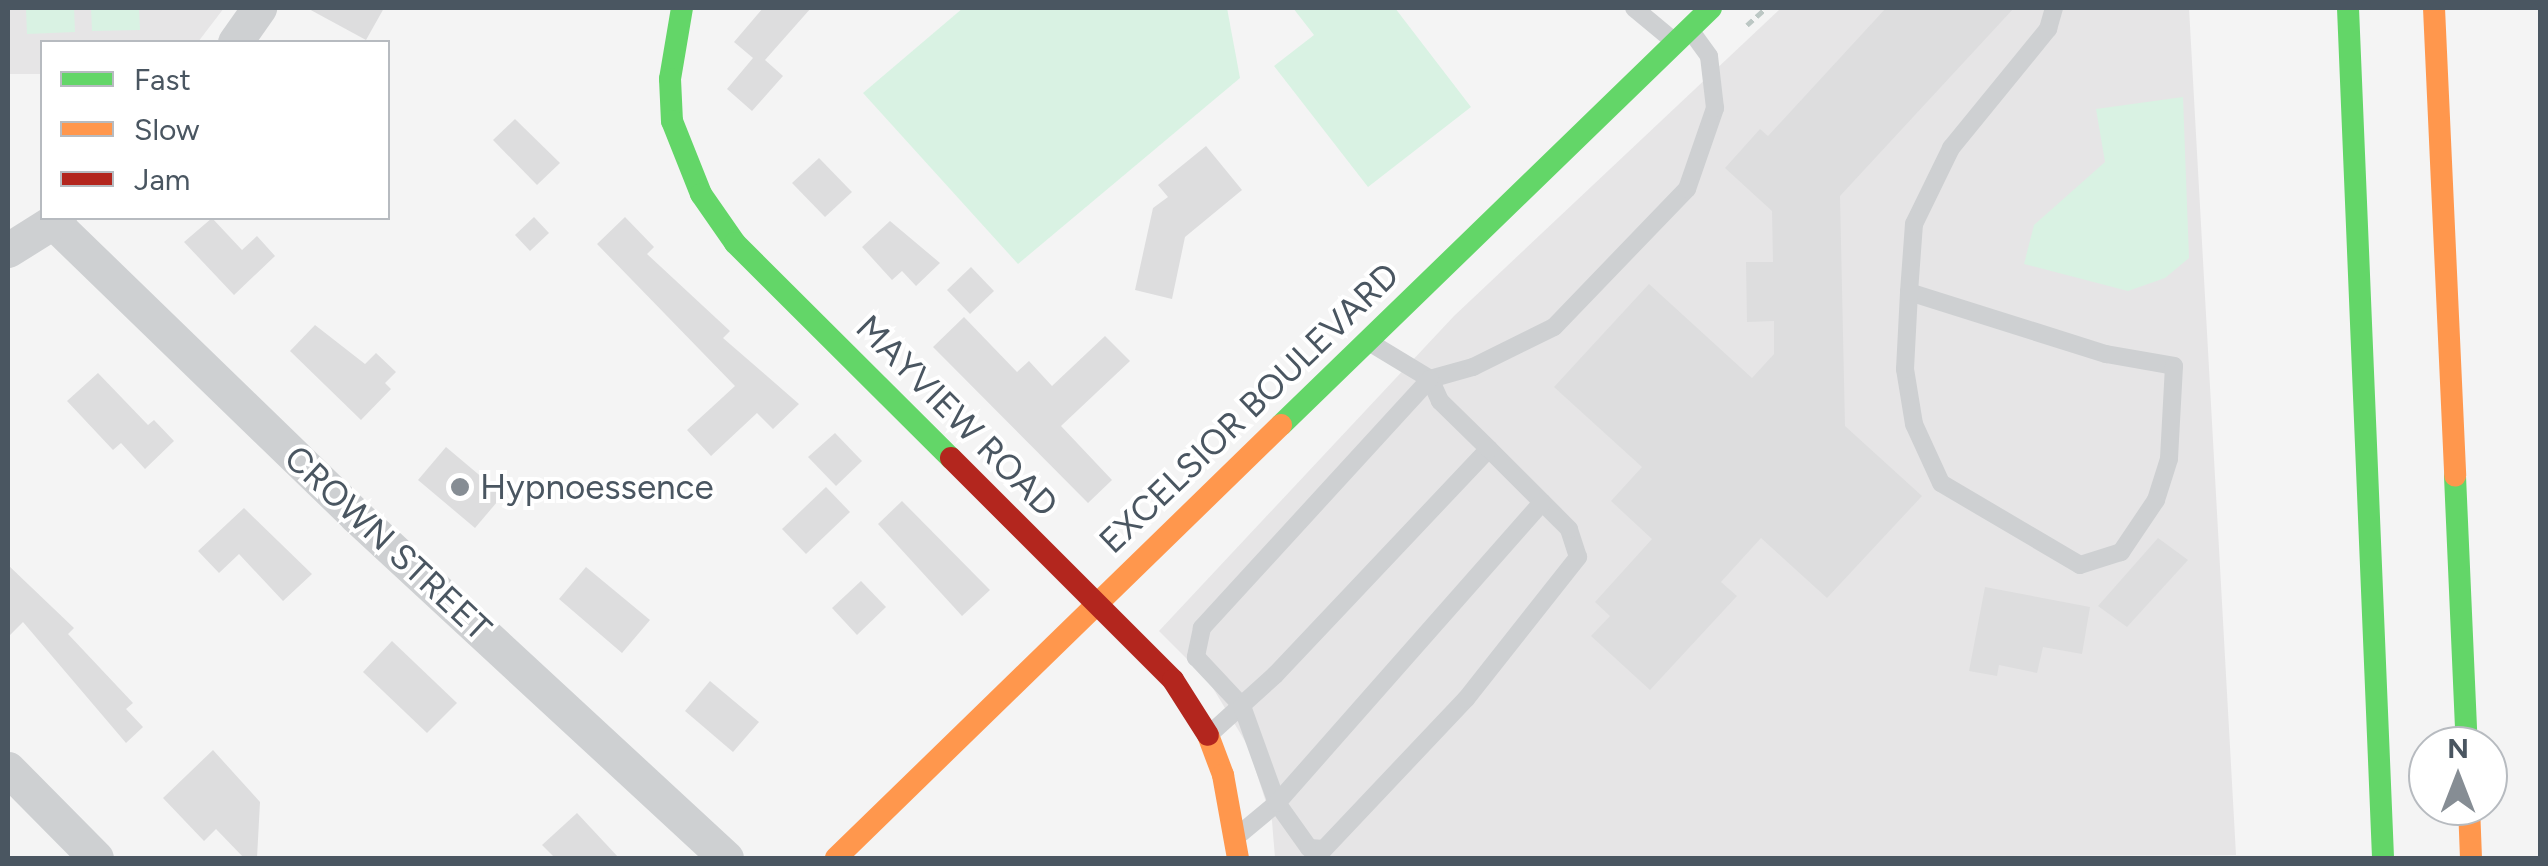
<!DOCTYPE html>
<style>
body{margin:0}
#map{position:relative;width:2548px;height:866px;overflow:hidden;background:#f4f4f4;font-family:Figtree,sans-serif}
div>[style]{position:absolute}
.education>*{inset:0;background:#e6e5e6}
.green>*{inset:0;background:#d9f2e3}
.building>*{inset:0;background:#ddddde}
.path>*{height:5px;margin-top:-2.5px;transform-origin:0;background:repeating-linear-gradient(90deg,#bcc7c4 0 8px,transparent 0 13px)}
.lane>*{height:18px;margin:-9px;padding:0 9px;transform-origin:9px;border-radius:9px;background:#ced0d2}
.street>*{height:35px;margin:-17.5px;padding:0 17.5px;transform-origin:17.5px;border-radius:17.5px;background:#ced0d2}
.fast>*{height:22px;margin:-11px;padding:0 11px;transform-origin:11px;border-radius:11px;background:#63d668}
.slow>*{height:22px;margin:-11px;padding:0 11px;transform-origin:11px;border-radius:11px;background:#ff974d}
.jam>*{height:22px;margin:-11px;padding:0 11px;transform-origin:11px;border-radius:11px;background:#b3261e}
.dots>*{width:28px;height:28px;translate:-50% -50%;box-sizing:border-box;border:5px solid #fff;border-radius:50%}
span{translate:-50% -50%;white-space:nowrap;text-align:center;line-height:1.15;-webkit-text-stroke:8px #fff;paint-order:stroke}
.street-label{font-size:35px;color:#4a5661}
.poi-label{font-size:35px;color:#4a5661}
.left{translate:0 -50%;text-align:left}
.frame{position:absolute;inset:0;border:10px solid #4a5661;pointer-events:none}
.legend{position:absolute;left:40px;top:40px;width:350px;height:180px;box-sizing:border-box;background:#fff;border:2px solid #b7bbc0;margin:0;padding:12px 18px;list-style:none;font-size:30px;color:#4a5661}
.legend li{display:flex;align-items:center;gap:20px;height:50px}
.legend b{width:50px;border:2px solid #b7bbc0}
.north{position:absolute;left:2408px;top:726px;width:100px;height:100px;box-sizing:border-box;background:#fff;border:2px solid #b7bbc0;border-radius:50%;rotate:0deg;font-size:28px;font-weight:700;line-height:40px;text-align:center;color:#4a5661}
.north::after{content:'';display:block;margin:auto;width:35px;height:45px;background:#868d94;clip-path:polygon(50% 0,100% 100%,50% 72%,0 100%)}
</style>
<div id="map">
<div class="education">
<i style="clip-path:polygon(8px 8px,224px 8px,198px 42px,42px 42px,42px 74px,8px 74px)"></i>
<i style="clip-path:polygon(1781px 8px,2189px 8px,2236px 855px,1275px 858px,1272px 821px,1248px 746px,1208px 680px,1159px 631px,1454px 316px)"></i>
</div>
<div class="green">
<i style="clip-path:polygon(26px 8px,74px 8px,75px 32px,27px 34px)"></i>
<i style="clip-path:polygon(91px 8px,139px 8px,140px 30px,92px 31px)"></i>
<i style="clip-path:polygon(963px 8px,1227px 8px,1240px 78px,1018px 264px,863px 93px)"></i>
<i style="clip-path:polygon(1293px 8px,1395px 8px,1471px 107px,1368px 187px,1274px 66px,1314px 35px)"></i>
<i style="clip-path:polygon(2183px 97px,2189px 258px,2165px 278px,2128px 291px,2024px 264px,2034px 225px,2105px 162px,2096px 109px)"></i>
</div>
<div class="building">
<i style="clip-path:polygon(307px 8px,384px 8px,366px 40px)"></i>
<i style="clip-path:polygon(763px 8px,811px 8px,765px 60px,783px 76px,752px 111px,727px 89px,753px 58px,734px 42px)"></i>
<i style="clip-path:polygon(1886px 8px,2014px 8px,1840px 196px,1845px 426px,1922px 496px,1827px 598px,1761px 538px,1721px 582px,1737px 596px,1650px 690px,1591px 636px,1610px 616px,1595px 602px,1652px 539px,1611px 501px,1642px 467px,1554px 387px,1649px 284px,1752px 378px,1774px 354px,1774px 321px,1747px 322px,1746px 262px,1773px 262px,1772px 211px,1725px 168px,1760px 129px,1768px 136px)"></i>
<i style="clip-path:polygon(515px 119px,560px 163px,537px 185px,493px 140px)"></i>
<i style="clip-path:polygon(1206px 146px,1242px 190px,1185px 237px,1172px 299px,1135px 290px,1153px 208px,1168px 197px,1158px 185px)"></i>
<i style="clip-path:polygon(819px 158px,852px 192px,825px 217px,792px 183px)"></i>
<i style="clip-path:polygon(534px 217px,549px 233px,530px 251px,515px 235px)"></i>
<i style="clip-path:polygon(625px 217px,654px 247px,647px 254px,730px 331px,723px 338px,799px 404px,773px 429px,757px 413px,711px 456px,687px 430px,735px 386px,597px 244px)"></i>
<i style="clip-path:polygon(212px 218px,242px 250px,257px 236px,275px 256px,234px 295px,184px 242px)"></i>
<i style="clip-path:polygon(890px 221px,940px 263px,916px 286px,902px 271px,892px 280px,862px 247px)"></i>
<i style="clip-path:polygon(971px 267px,994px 291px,970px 314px,947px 290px)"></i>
<i style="clip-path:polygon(964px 317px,1017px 372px,1029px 361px,1052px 386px,1105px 336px,1130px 361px,1061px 426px,1112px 480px,1088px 503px,933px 347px)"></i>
<i style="clip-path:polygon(315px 325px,365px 364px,376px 353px,396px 372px,385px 383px,391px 389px,361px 420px,290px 351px)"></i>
<i style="clip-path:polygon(98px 373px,148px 425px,154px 420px,174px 441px,145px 469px,121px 443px,113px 450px,67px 401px)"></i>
<i style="clip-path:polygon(835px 433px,862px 461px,836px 486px,808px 457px)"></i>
<i style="clip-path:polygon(446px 447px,503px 495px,475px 528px,418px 480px)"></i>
<i style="clip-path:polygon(826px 487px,850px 512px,806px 554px,782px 529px)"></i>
<i style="clip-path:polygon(902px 501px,990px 590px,962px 616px,878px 524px)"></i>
<i style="clip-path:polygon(244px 508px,312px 574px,283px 601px,239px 554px,219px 573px,198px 551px)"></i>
<i style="clip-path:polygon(2158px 538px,2188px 560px,2127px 627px,2098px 606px)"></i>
<i style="clip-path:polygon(8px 565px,74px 628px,68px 634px,133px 703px,126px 709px,143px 727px,126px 743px,23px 622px,8px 637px)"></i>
<i style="clip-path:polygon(586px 567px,650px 620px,622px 653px,559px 599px)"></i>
<i style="clip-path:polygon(861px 581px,886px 607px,857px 635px,832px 608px)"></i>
<i style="clip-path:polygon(1985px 587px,2090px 607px,2082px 654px,2043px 647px,2037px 673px,1999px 665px,1997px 676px,1969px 671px)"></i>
<i style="clip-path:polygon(392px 641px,457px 703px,427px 733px,363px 672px)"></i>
<i style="clip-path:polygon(710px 681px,759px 722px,733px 752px,685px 711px)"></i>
<i style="clip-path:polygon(213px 750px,260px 802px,257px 858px,244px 858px,216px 829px,204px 841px,163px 798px)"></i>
<i style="clip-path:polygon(577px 813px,619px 858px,555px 858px,542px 845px)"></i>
</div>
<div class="path">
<i style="left:1747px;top:25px;width:25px;rotate:-42deg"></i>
</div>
<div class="lane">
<i style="left:1634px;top:8px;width:53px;rotate:39.7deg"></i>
<i style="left:1909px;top:292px;width:207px;rotate:17.5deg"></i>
<i style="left:2106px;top:354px;width:69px;rotate:10deg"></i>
<i style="left:2174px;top:366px;width:93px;rotate:93.1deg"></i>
<i style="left:2169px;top:459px;width:43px;rotate:107.6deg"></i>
<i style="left:2156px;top:500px;width:63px;rotate:123.9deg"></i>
<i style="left:2121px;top:552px;width:43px;rotate:162.4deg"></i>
<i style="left:2080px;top:565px;width:161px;rotate:-149.5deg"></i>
<i style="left:1941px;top:483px;width:65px;rotate:-114.6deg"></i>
<i style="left:1914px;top:424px;width:56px;rotate:-99.3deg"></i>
<i style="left:1905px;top:369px;width:77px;rotate:-87deg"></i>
<i style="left:1909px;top:292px;width:68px;rotate:-85.8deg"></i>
<i style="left:1914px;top:224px;width:85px;rotate:-64deg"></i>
<i style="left:1951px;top:148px;width:154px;rotate:-50.8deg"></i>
<i style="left:2048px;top:29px;width:22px;rotate:-74deg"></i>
<i style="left:1369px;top:342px;width:71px;rotate:31.2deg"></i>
<i style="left:1430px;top:379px;width:45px;rotate:-15.6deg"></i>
<i style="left:1473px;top:367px;width:90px;rotate:-26.3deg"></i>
<i style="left:1554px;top:327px;width:192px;rotate:-46.1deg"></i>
<i style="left:1687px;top:189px;width:86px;rotate:-70.9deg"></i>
<i style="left:1715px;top:108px;width:52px;rotate:-96.6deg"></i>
<i style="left:1709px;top:56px;width:29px;rotate:-126deg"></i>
<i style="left:1212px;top:732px;width:85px;rotate:-42.1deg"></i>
<i style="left:1275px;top:675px;width:311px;rotate:-46.6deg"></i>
<i style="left:1241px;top:833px;width:47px;rotate:-39.8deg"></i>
<i style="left:1277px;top:803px;width:55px;rotate:54.6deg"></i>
<i style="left:1309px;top:848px;width:15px;rotate:4deg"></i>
<i style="left:1324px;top:849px;width:207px;rotate:-46.6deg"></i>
<i style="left:1466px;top:699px;width:181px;rotate:-51.7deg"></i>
<i style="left:1578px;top:557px;width:29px;rotate:-108deg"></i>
<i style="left:1569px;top:529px;width:113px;rotate:-135deg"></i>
<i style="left:1489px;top:449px;width:69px;rotate:-135.6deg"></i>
<i style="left:1440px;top:401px;width:24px;rotate:-114deg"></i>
<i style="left:1430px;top:379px;width:338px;rotate:132.5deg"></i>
<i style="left:1202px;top:628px;width:30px;rotate:102deg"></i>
<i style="left:1196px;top:657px;width:67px;rotate:46.8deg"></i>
<i style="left:1242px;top:706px;width:103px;rotate:70.2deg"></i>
<i style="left:1277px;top:803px;width:401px;rotate:-48.6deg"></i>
</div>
<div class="street">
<i style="left:235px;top:42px;width:42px;rotate:-54.8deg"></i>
<i style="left:54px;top:223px;width:421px;rotate:44.1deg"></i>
<i style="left:356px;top:516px;width:504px;rotate:42.75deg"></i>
<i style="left:8px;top:250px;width:60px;rotate:-32.1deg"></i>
<i style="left:8px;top:769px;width:125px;rotate:45.3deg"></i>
</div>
<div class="fast">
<i style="left:682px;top:8px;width:72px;rotate:99.6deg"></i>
<i style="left:670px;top:79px;width:42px;rotate:87.3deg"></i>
<i style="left:672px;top:121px;width:79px;rotate:68.3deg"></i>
<i style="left:701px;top:194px;width:60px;rotate:55.2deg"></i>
<i style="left:735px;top:243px;width:305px;rotate:44.9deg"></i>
<i style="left:2348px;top:8px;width:851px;rotate:87.64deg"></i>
<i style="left:1281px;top:425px;width:599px;rotate:-44.12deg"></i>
<i style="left:2455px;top:476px;width:270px;rotate:87.5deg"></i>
</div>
<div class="slow">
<i style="left:2434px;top:8px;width:468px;rotate:87.4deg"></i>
<i style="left:1208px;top:735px;width:43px;rotate:69.4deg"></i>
<i style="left:1223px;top:775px;width:84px;rotate:79.8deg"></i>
<i style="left:2469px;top:806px;width:52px;rotate:87.8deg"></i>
<i style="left:836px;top:858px;width:621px;rotate:-44.22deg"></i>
</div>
<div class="jam">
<i style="left:951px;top:458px;width:314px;rotate:45deg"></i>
<i style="left:1173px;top:680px;width:65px;rotate:57.5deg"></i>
</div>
<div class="dots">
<i style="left:460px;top:487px;background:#868d94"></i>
</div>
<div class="street-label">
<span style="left:1249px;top:408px;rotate:-44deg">EXCELSIOR BOULEVARD</span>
<span style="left:957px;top:416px;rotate:45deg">MAYVIEW ROAD</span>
<span style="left:388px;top:543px;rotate:43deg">CROWN STREET</span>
</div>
<div class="poi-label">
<span class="left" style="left:480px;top:487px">Hypnoessence</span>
</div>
<div class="frame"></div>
<ul class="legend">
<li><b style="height:12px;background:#63d668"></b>Fast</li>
<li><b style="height:12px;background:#ff974d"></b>Slow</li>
<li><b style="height:12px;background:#b3261e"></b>Jam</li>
</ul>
<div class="north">N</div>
</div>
